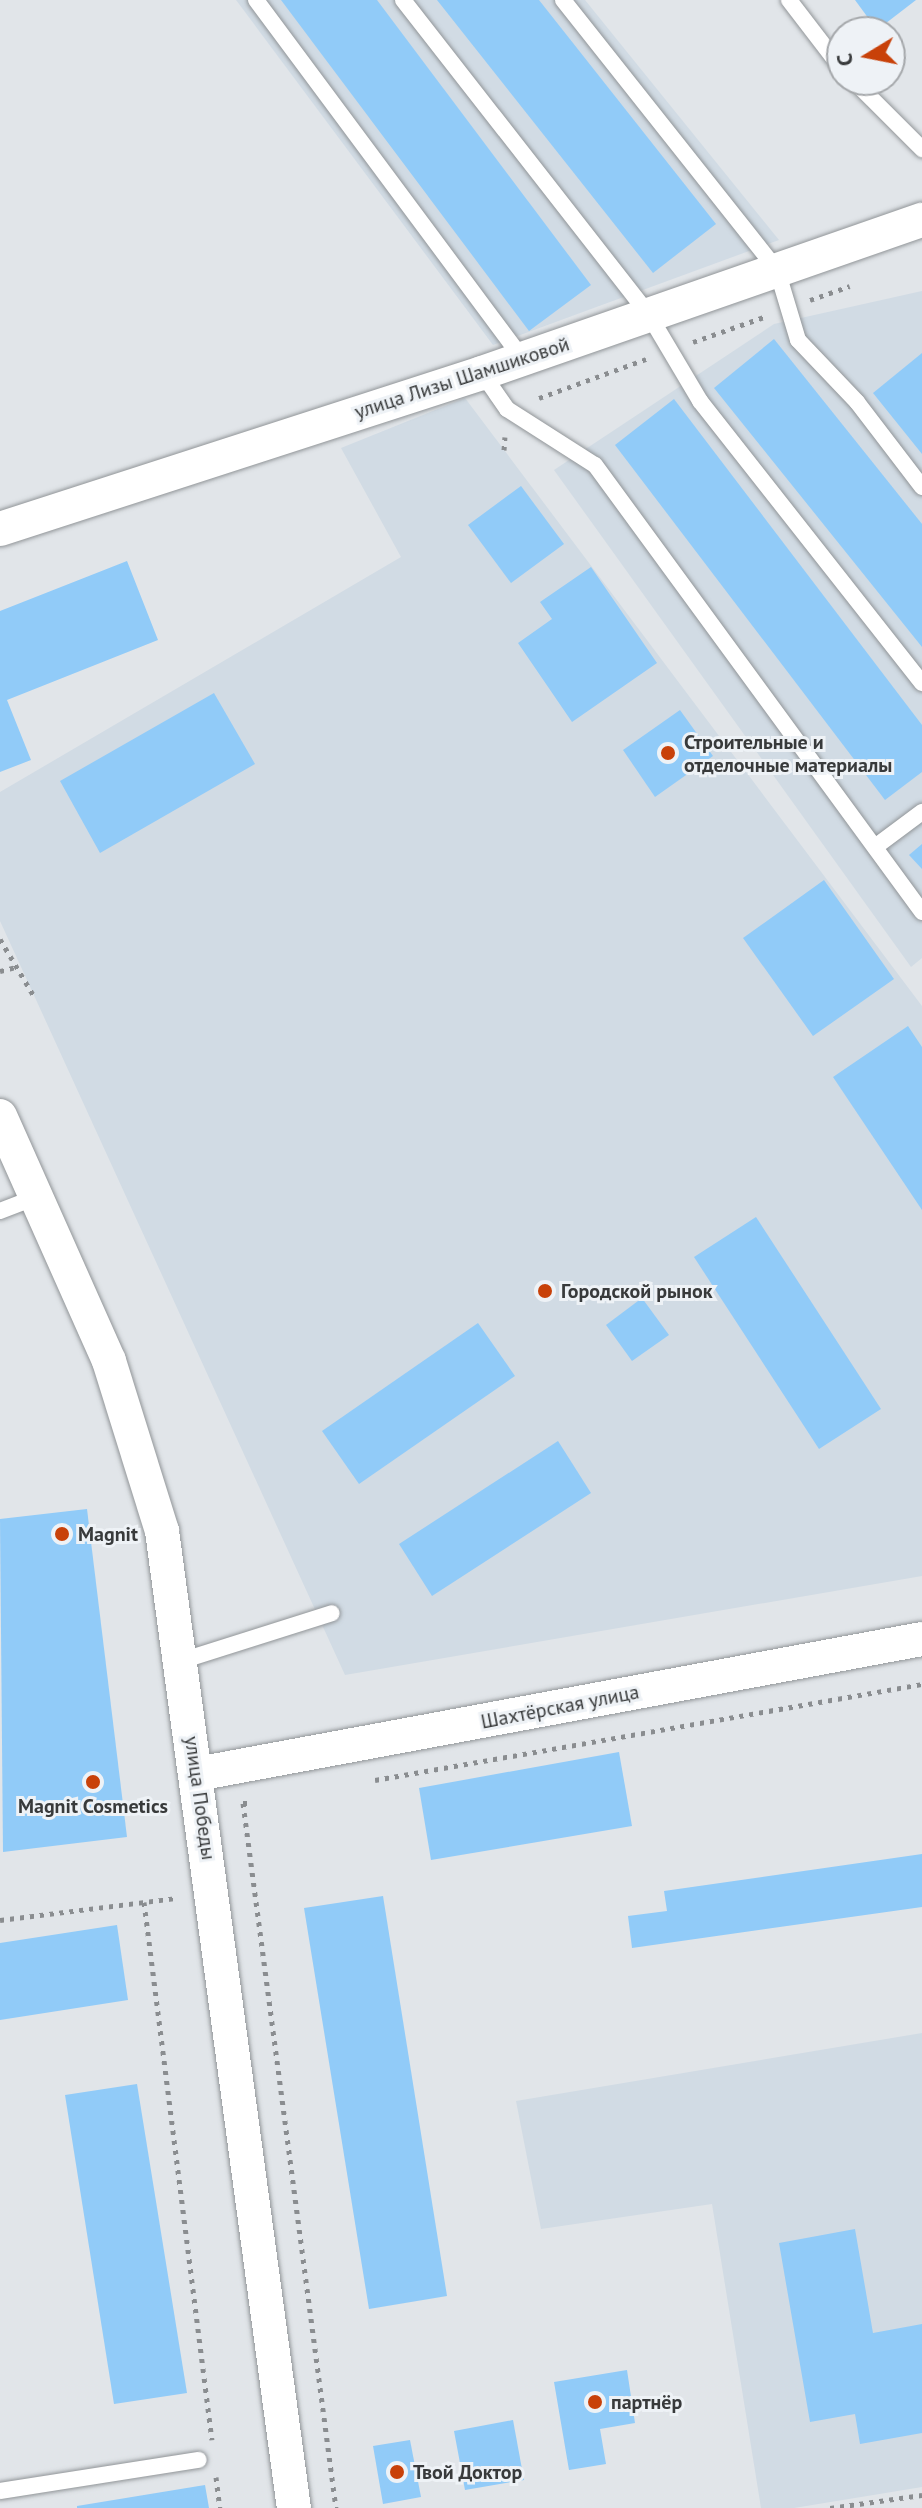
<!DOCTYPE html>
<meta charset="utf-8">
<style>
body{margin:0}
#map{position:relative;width:922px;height:2508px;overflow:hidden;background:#e1e5e9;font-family:"PT Sans",sans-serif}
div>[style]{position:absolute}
.built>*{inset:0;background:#d1dbe4}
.building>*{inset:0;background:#91cbf8}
.path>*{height:5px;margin-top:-2.5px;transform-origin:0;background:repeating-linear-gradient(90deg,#8a8d90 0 4px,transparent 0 10px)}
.roads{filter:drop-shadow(0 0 2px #919598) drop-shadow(0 0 2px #919598)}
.service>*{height:16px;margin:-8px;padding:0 8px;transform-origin:8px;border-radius:8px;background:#fff}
.minor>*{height:34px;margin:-17px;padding:0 17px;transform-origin:17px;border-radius:17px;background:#fff}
.dots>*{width:22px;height:22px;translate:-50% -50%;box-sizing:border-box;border:4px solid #eef2f6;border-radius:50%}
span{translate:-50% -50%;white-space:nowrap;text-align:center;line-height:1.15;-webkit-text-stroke:6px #eef2f6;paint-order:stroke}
.street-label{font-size:20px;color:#383a3b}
.poi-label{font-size:20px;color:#383a3b;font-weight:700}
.left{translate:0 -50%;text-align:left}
.north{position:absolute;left:826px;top:16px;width:80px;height:80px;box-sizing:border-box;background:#eef2f6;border:2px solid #a5a8ab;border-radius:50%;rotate:260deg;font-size:22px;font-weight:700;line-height:32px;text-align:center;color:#383a3b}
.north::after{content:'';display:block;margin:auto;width:28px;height:36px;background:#c84109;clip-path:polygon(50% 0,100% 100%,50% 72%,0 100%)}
</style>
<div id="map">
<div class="built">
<i style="clip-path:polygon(236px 0,585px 0,779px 240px,493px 345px)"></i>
<i style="clip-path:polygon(922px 291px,922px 958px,911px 967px,554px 470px,774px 324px)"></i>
<i style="clip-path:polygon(465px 398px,922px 1006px,922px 1576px,345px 1675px,0 921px,0 792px,401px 557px,341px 448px)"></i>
<i style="clip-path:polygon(922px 2033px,922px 2487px,794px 2508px,761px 2508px,712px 2204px,541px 2229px,516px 2101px)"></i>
</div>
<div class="building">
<i style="clip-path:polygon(281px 0,377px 0,591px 285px,529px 331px)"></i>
<i style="clip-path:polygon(437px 0,539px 0,716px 224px,653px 273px)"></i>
<i style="clip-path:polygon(855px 0,916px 0,877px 30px)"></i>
<i style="clip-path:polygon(774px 339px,922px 524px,922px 647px,714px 388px)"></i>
<i style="clip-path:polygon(922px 353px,922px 454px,873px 393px)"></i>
<i style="clip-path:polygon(674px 399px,922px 725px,922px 772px,885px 800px,615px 445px)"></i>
<i style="clip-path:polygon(521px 486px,564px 544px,511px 583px,468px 525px)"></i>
<i style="clip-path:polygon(127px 561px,158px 640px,7px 700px,31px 760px,0 772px,0 611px)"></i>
<i style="clip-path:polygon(591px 567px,657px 663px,572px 722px,518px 643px,552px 619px,540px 602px)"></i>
<i style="clip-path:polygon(214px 693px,255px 764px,100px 853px,60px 781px)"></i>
<i style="clip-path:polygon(680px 710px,713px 756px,655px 797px,623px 750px)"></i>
<i style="clip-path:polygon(922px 844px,922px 869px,909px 855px)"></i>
<i style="clip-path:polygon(824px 880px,894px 979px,813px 1036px,743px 938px)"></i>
<i style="clip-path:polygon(908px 1026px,922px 1047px,922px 1210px,833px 1077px)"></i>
<i style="clip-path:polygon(756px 1217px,881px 1409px,819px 1449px,694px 1257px)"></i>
<i style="clip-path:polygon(642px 1298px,669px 1335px,632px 1361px,606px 1325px)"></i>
<i style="clip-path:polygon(478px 1323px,515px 1376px,359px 1484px,322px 1431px)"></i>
<i style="clip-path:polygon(558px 1441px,591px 1493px,432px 1596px,399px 1544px)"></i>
<i style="clip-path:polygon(87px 1509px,127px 1837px,3px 1852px,0 1519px)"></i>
<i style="clip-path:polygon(619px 1752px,632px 1826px,431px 1860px,419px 1788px)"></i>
<i style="clip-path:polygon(922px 1854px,922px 1907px,632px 1948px,628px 1916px,667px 1911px,664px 1891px)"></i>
<i style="clip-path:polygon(383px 1896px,447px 2296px,369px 2309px,304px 1908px)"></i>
<i style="clip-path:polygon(117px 1925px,128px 2000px,0 2020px,0 1943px)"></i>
<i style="clip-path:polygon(137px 2084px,187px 2393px,114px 2404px,65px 2095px)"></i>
<i style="clip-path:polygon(855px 2229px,873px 2333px,922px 2324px,922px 2433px,860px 2444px,855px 2414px,810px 2422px,779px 2243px)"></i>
<i style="clip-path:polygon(627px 2370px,635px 2423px,600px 2429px,606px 2464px,569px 2470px,554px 2382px)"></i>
<i style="clip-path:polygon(513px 2420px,524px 2480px,465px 2490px,454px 2431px)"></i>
<i style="clip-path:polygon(410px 2440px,421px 2497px,383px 2504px,373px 2446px)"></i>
<i style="clip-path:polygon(205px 2485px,209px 2508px,77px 2508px,77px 2506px)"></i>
</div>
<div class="path">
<i style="left:810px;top:300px;width:42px;rotate:-19.3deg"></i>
<i style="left:693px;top:342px;width:78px;rotate:-19.4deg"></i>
<i style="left:539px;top:398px;width:114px;rotate:-20deg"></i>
<i style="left:504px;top:450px;width:13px;rotate:-86deg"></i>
<i style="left:0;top:939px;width:69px;rotate:59.3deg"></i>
<i style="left:0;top:971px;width:16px;rotate:-14deg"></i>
<i style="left:375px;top:1780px;width:555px;rotate:-9.95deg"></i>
<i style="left:247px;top:1803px;width:4px;rotate:180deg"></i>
<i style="left:243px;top:1803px;width:711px;rotate:82.49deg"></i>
<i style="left:144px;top:1902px;width:542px;rotate:82.8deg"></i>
<i style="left:0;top:1920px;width:177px;rotate:-7.1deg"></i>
<i style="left:216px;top:2477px;width:31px;rotate:83deg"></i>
<i style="left:830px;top:2508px;width:93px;rotate:-8deg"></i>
</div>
<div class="roads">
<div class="service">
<i style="left:256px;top:0;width:447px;rotate:53.4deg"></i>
<i style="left:403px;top:0;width:400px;rotate:52deg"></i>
<i style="left:649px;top:315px;width:100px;rotate:59.3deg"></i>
<i style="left:700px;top:401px;width:359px;rotate:51.8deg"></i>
<i style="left:563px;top:0;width:345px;rotate:51.6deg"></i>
<i style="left:777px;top:270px;width:73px;rotate:73.3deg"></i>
<i style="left:798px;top:340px;width:86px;rotate:46.4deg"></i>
<i style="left:857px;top:402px;width:107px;rotate:52.6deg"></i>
<i style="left:789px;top:0;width:87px;rotate:52.5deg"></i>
<i style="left:853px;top:80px;width:98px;rotate:45deg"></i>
<i style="left:482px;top:373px;width:44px;rotate:55.2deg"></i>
<i style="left:507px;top:409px;width:104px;rotate:32.5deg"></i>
<i style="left:595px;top:465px;width:554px;rotate:53.81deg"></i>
<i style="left:875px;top:847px;width:59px;rotate:-36.7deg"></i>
<i style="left:0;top:1211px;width:39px;rotate:-21deg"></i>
<i style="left:181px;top:1661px;width:158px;rotate:-17.6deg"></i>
<i style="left:0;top:2491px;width:201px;rotate:-8.9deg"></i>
</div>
<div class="minor">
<i style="left:0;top:529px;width:507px;rotate:-17.93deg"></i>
<i style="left:482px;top:373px;width:466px;rotate:-19.2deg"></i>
<i style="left:0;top:1116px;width:268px;rotate:66deg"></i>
<i style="left:109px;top:1361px;width:178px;rotate:72.7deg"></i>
<i style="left:162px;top:1531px;width:986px;rotate:82.31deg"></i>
<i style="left:197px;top:1774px;width:737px;rotate:-10.55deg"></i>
</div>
</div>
<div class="dots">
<i style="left:668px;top:753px;background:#c84109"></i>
<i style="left:545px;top:1291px;background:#c84109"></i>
<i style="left:62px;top:1534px;background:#c84109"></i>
<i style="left:93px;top:1782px;background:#c84109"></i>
<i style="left:595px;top:2402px;background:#c84109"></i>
<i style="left:397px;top:2472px;background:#c84109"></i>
</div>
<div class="street-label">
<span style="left:462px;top:378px;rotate:-18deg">улица Лизы Шамшиковой</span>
<span style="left:560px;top:1707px;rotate:-11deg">Шахтёрская улица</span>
<span style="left:200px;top:1798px;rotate:82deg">улица Победы</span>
</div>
<div class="poi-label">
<span class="left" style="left:684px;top:754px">Строительные и<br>отделочные материалы</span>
<span class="left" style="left:561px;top:1291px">Городской рынок</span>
<span class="left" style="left:78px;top:1534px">Magnit</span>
<span style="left:93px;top:1806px">Magnit Cosmetics</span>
<span class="left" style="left:611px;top:2402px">партнёр</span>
<span class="left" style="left:413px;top:2472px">Твой Доктор</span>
</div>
<div class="north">С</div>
</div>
